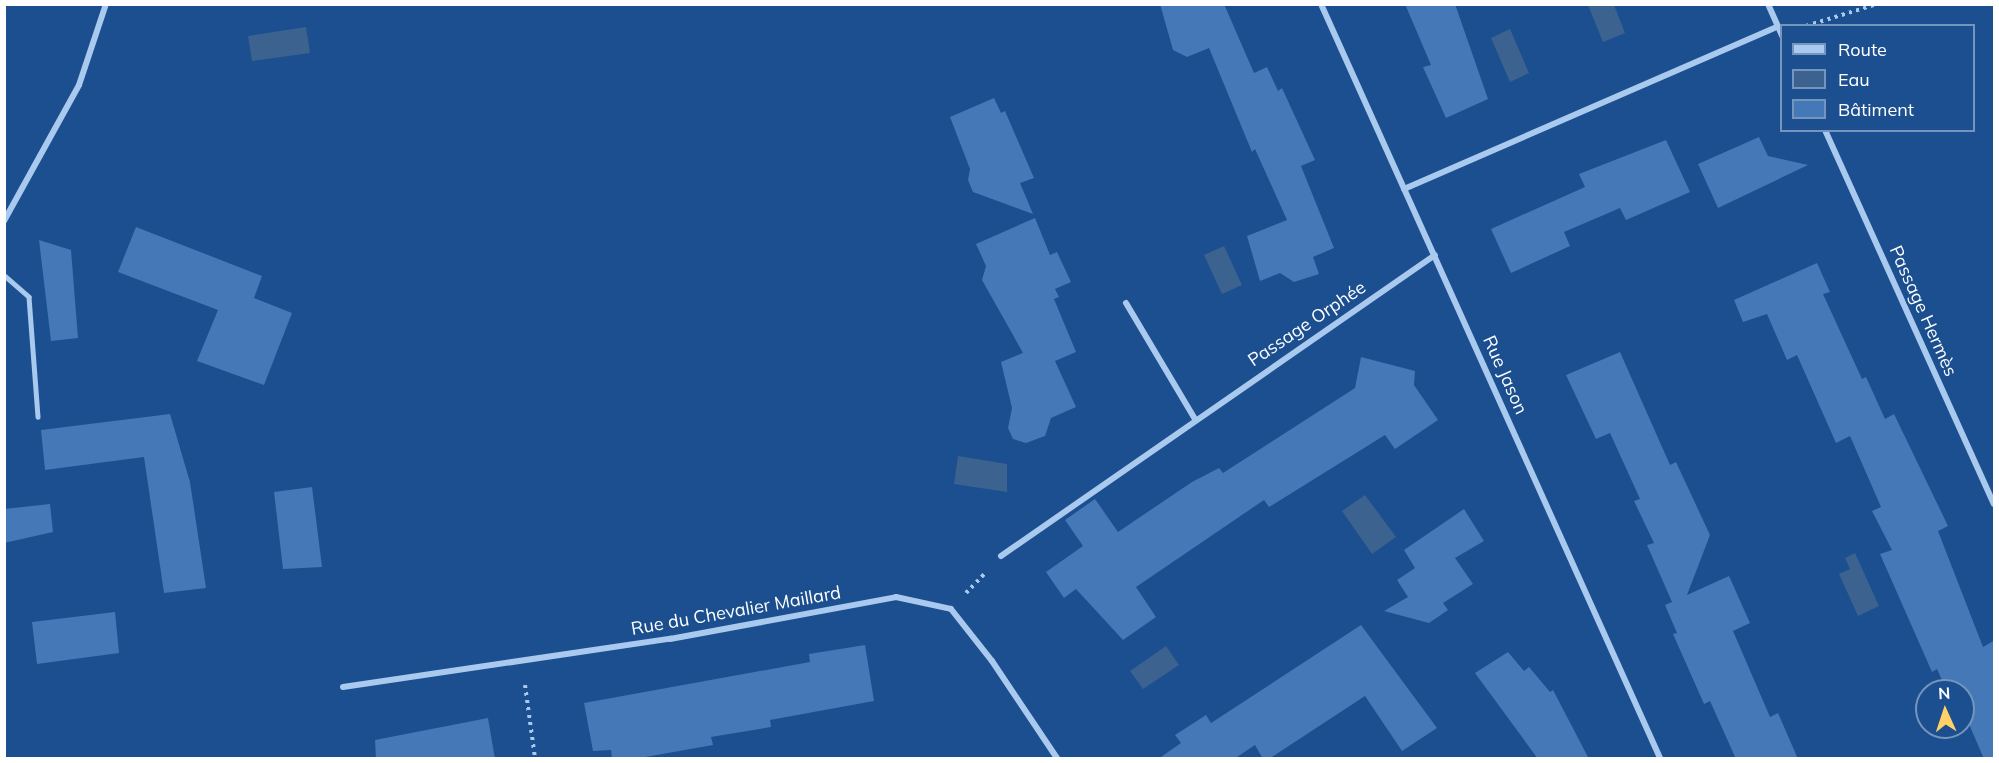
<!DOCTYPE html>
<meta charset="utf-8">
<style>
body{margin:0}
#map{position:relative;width:1999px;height:763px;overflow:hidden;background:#1b4f8f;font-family:Mulish,sans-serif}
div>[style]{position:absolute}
.water>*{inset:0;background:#3c6290}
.building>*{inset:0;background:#4478b7}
.path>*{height:4px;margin-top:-2px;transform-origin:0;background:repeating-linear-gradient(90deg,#a9c9ee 0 3px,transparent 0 7.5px)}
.lane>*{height:4.5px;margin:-2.25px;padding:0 2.25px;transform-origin:2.25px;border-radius:2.25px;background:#a9c9ee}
.street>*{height:6px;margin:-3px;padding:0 3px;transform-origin:3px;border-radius:3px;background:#a9c9ee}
span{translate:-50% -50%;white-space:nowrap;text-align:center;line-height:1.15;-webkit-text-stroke:4.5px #1b4f8f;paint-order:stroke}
.street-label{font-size:18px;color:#fff}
.frame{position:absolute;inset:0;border:6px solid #fff;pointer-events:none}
.legend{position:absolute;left:1780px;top:24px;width:195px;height:108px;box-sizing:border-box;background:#1b4f8f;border:2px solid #7695bc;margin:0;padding:8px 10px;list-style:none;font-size:18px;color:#fff}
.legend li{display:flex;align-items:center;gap:12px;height:30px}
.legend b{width:30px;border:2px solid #7695bc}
.north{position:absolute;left:1915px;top:679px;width:60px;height:60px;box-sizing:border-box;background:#1b4f8f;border:2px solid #7695bc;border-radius:50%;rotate:357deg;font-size:16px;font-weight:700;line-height:24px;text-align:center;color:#fff}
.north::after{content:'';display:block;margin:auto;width:21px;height:27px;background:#ffd166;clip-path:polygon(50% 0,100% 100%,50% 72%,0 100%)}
</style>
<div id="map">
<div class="water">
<i style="clip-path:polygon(1588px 5px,1614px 5px,1625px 33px,1603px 42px)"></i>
<i style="clip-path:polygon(306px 27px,310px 53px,252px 61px,248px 36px)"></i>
<i style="clip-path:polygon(1510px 29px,1529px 73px,1510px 82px,1491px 38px)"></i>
<i style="clip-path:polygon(1224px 246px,1242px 285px,1222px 294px,1204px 255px)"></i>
<i style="clip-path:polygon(958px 456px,1007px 464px,1007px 492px,954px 484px)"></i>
<i style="clip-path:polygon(1365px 495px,1396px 537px,1372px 554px,1342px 511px)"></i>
<i style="clip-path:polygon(1855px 553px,1879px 606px,1858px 616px,1839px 574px,1850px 569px,1845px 558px)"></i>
<i style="clip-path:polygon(1166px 646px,1179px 665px,1143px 689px,1130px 671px)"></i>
</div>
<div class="building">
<i style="clip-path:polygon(1160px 4px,1224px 4px,1254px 73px,1267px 67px,1278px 91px,1282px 88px,1315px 160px,1301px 166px,1334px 248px,1313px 257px,1319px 274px,1294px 282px,1280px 273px,1260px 281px,1247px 236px,1287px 220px,1255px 149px,1252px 152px,1209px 48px,1187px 57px,1173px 50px)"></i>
<i style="clip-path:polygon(1405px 4px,1455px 4px,1488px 99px,1446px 118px,1423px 67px,1431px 65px)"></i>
<i style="clip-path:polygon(994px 98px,1001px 113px,1005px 111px,1034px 178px,1020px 183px,1033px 214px,973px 192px,968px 180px,970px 169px,950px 117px)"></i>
<i style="clip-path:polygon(1759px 137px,1768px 156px,1808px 165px,1718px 208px,1698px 164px)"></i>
<i style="clip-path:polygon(1666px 140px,1690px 192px,1626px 220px,1620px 208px,1564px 232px,1570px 246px,1511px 273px,1491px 229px,1585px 187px,1579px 174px)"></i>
<i style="clip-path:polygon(1035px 218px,1050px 255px,1057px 252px,1071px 282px,1055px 289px,1059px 297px,1054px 299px,1076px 352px,1055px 361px,1076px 407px,1051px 418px,1045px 436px,1026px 443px,1013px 439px,1008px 428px,1012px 408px,1001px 362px,1023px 353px,982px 280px,986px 266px,976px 244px)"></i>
<i style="clip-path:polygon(136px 227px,262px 276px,254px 298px,292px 313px,264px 385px,197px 361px,218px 310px,118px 272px)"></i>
<i style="clip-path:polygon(39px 240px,71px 250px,78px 338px,51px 341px)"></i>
<i style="clip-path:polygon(1817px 263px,1830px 292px,1823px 294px,1862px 379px,1866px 377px,1885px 419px,1894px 414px,1948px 526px,1938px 531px,1983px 647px,1995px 640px,1995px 759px,1984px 759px,1963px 710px,1963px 691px,1947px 691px,1937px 669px,1932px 672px,1880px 554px,1892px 550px,1872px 511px,1881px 507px,1850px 436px,1836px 443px,1797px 355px,1787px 360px,1767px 314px,1743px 322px,1734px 300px)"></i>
<i style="clip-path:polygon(1620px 352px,1670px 465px,1676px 462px,1710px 535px,1687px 595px,1729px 576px,1750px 623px,1733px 631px,1770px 717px,1778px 713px,1798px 759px,1736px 759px,1710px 701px,1704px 704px,1673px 634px,1677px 633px,1665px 605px,1672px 602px,1647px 545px,1654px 543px,1634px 501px,1640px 499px,1610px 433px,1596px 439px,1566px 375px)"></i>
<i style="clip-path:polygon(1361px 357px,1415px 371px,1414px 385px,1438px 420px,1395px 449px,1385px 435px,1269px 507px,1264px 500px,1136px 587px,1156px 617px,1123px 640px,1076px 589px,1064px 598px,1046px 572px,1083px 546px,1065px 520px,1095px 499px,1118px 532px,1192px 482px,1219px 468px,1223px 473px,1355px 388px)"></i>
<i style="clip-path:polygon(170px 414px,190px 482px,206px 588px,164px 593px,144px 457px,45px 470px,41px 430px)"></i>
<i style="clip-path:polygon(312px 487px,322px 567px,283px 569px,274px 492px)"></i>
<i style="clip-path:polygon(50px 504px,53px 532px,4px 543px,4px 509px)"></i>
<i style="clip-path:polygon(1464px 509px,1484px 541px,1455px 558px,1473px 584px,1443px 603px,1448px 610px,1429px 623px,1384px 611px,1408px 597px,1397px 580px,1415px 568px,1404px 550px)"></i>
<i style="clip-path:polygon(115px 612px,119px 653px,37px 664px,32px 622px)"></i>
<i style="clip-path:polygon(1361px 625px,1437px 728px,1402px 751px,1365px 696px,1269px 759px,1263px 759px,1255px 745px,1234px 759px,1158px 759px,1181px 743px,1175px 735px,1206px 715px,1211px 723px)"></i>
<i style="clip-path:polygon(865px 645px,874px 701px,770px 720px,771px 727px,711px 737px,713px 745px,634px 759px,612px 759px,611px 750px,593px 751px,584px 703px,810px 662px,809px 654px)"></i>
<i style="clip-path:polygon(1508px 652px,1524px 671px,1529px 667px,1550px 692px,1553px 690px,1589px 759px,1538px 759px,1475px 673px)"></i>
<i style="clip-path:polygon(488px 718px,495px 759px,376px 759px,375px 740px)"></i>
</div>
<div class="path">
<i style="left:1806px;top:26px;width:74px;rotate:-17.2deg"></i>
<i style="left:966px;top:593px;width:29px;rotate:-46deg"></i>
<i style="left:525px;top:685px;width:74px;rotate:82.2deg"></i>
</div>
<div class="lane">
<i style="left:4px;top:275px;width:33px;rotate:41deg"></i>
<i style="left:29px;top:297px;width:120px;rotate:85.7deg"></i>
</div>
<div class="street">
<i style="left:1321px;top:4px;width:827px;rotate:65.79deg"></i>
<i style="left:1768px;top:4px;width:35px;rotate:66deg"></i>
<i style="left:1825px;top:130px;width:410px;rotate:65.7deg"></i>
<i style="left:1404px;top:189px;width:407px;rotate:-23.5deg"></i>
<i style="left:4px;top:221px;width:155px;rotate:-61.1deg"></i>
<i style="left:79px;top:85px;width:85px;rotate:-71.6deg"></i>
<i style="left:1126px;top:303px;width:135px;rotate:59.3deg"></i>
<i style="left:1001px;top:556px;width:528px;rotate:-34.74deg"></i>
<i style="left:343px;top:687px;width:331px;rotate:-8.4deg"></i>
<i style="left:670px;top:639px;width:230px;rotate:-10.5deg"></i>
<i style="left:896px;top:597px;width:56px;rotate:12.3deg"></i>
<i style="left:951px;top:609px;width:66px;rotate:51.7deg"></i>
<i style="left:992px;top:661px;width:117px;rotate:56.2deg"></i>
</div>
<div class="street-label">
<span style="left:1923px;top:311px;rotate:66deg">Passage Hermès</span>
<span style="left:1307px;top:324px;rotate:-34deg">Passage Orphée</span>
<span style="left:1505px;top:375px;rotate:66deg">Rue Jason</span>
<span style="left:736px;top:611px;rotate:-10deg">Rue du Chevalier Maillard</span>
</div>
<div class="frame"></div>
<ul class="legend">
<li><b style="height:8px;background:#a9c9ee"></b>Route</li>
<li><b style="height:16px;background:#3c6290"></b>Eau</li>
<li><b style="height:16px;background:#4478b7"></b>Bâtiment</li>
</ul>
<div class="north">N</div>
</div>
